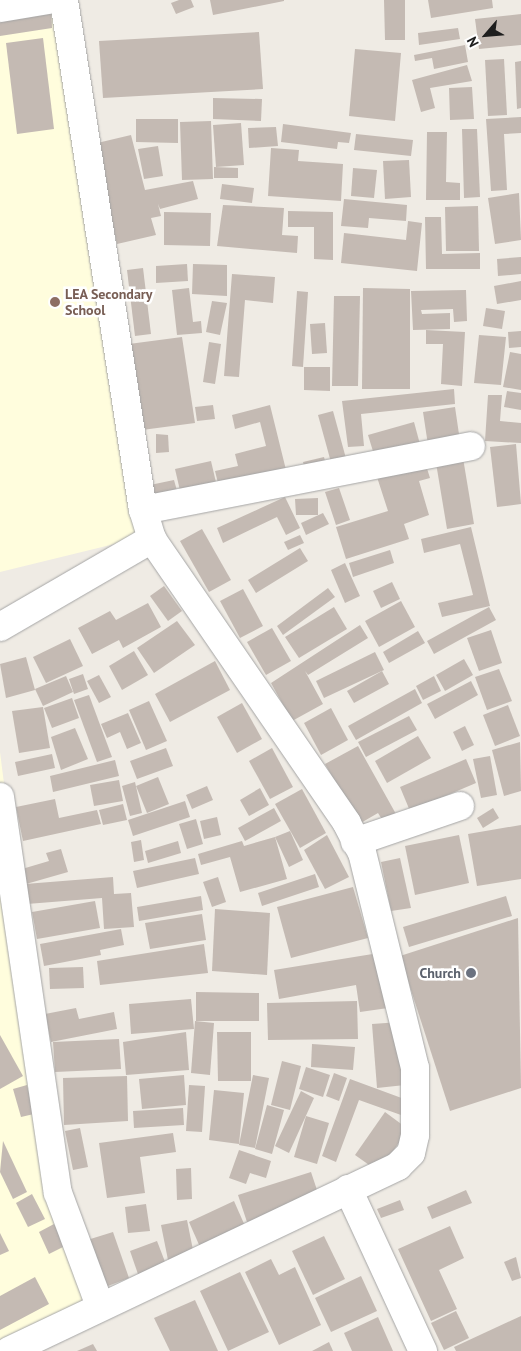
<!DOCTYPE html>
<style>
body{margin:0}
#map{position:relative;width:521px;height:1351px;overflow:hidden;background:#efebe4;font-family:"PT Sans",sans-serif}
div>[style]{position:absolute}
.education>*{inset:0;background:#fffddd}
.building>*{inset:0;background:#c4bab3}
.roads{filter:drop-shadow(0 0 1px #a5a5a5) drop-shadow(0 0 1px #a5a5a5)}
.minor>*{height:28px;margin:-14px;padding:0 14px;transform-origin:14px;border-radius:14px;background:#fff}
.dots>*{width:14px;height:14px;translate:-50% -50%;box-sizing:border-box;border:2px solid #fff;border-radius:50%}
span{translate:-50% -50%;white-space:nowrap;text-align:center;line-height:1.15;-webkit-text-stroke:5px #fff;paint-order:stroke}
.education-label{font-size:14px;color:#785e54;font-weight:700}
.left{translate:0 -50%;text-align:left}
.worship-label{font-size:14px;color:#5b616d;font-weight:700}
.right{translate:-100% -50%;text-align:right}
.north{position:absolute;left:461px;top:10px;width:50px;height:50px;-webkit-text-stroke:4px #fff;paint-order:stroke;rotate:243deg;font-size:14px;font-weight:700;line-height:20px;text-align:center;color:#1e1e1e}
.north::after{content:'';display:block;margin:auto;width:18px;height:22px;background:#1e1e1e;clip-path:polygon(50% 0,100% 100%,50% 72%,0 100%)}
</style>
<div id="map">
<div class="education">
<i style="clip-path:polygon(64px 0,143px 537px,0 572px,0 8px)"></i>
<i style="clip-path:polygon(0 752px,51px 1154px,99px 1298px,0 1346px)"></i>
</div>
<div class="building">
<i style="clip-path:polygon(179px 0,191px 0,194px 7px,176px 14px,171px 3px)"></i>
<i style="clip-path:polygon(210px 0,284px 0,284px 1px,213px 15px)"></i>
<i style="clip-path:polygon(384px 0,405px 0,405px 40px,385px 40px)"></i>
<i style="clip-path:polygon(428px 0,492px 0,493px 8px,431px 18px)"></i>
<i style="clip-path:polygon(51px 6px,52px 28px,0 36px,0 15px)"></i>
<i style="clip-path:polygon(521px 14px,521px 45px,479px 49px,475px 19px)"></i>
<i style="clip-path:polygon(458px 28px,460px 39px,419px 45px,418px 33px)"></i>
<i style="clip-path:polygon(259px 32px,263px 89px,103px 98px,99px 41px)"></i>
<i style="clip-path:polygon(43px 38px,54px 129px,17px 134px,6px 43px)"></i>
<i style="clip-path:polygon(465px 45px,468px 62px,434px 69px,432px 58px,415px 61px,414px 55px)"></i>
<i style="clip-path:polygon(355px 49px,401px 53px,395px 121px,349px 116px)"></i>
<i style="clip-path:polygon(504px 59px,507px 115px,488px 116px,485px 60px)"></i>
<i style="clip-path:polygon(521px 61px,521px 108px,517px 109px,515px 62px)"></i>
<i style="clip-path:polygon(467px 65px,472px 81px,430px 88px,435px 108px,421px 112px,412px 80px)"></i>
<i style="clip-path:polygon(472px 87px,474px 119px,450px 120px,449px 88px)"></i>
<i style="clip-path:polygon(213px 98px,262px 99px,261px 121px,213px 119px)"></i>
<i style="clip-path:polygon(521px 117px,521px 133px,504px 134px,507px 190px,491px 191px,486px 119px)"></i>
<i style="clip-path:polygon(136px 119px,178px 119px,178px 143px,136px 142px)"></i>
<i style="clip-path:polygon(211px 121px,213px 179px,182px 180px,180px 122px)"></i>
<i style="clip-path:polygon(241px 123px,244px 165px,216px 167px,213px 125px)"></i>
<i style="clip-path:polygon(283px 124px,351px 133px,349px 143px,338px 142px,337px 149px,281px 142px)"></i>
<i style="clip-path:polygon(276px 127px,278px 146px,249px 148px,248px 128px)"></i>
<i style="clip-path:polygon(462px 129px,477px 129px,480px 197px,464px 198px)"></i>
<i style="clip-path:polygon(427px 132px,447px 132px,446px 182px,460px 183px,460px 200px,426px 200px)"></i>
<i style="clip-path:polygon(356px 134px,413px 140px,411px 156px,354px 150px)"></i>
<i style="clip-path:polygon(131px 135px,145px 190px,193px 181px,198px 199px,160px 209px,158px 204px,161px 216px,151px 218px,156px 235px,117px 244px,93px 144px)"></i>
<i style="clip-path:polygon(158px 146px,163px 176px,144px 179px,138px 149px)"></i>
<i style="clip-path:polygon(271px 148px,299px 150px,298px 161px,343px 164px,341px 201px,268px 196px)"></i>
<i style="clip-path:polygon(409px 160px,411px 197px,385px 199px,383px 161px)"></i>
<i style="clip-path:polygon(214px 167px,238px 168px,238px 178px,214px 178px)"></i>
<i style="clip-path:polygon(353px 168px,377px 170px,374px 198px,351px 196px)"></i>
<i style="clip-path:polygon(222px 184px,254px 188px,252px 203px,220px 199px)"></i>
<i style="clip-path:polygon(519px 193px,521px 240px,495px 244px,488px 198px)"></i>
<i style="clip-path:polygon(344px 199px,407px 205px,406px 221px,369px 218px,368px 228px,341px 226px)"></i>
<i style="clip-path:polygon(223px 205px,284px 208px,282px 235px,298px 236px,297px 253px,217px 246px)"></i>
<i style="clip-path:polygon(478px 206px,479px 251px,446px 251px,445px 207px)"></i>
<i style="clip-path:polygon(288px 211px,333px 212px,333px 260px,314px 259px,314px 227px,288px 227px)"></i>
<i style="clip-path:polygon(164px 212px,211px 213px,210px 246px,164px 245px)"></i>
<i style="clip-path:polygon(425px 217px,441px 217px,442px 254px,480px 253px,480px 269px,426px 269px)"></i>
<i style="clip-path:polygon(408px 221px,422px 223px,417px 271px,341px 263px,344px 233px,406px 240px)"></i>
<i style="clip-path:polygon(521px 257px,521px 274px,498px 276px,497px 259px)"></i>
<i style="clip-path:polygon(187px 264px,188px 281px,156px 283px,156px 266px)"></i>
<i style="clip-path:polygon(193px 264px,227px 265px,227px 296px,192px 294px)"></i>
<i style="clip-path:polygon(143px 268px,151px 334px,135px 336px,127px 270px)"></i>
<i style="clip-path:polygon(232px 274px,275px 277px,273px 303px,245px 300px,239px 377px,224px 376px)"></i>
<i style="clip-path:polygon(521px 281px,521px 300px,497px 304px,494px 286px)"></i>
<i style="clip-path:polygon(189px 288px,193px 322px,201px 321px,202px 333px,177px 335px,172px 290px)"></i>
<i style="clip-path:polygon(363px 288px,410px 289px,410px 389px,362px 389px)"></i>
<i style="clip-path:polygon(466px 290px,467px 321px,454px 322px,453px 309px,421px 310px,422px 314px,450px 313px,450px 329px,413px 330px,411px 291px)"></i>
<i style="clip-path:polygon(297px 291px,308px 292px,303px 367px,292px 366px)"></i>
<i style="clip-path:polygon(334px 296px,360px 296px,358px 386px,332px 386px)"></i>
<i style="clip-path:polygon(212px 301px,227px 303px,220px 335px,206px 332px)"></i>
<i style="clip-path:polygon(486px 308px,505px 311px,502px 329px,483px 326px)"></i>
<i style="clip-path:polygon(325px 323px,327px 353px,312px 354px,310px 324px)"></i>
<i style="clip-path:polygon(426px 330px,465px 332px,462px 386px,441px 384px,443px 344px,426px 344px)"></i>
<i style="clip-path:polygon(521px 331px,521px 347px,509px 348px,508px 332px)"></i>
<i style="clip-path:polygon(479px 335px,506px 337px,501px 385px,474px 383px)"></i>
<i style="clip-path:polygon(182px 337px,195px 423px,142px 430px,129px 344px)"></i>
<i style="clip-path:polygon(209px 342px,221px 344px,215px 384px,203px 382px)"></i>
<i style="clip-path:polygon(510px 352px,521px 354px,521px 390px,503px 387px)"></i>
<i style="clip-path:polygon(304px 367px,330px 367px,330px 391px,304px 390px)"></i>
<i style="clip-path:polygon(454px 389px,455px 404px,361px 414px,364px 446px,348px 447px,342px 401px)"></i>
<i style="clip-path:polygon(507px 391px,521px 393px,521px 410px,504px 407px)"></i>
<i style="clip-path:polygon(488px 395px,502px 395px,500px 421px,521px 423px,521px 443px,485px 441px)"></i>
<i style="clip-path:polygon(213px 405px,215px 419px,197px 421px,195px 407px)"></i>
<i style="clip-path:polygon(270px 405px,287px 474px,220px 491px,215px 471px,238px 466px,235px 454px,266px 446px,260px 422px,235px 429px,232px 415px)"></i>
<i style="clip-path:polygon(455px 407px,460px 441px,428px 445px,423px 412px)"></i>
<i style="clip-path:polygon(333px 411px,347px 462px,332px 466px,318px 415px)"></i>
<i style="clip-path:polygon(414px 422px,421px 448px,376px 461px,368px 435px)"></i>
<i style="clip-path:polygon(156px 434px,168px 435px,169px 452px,156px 453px)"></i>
<i style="clip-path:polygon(516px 444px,521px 504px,497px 507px,490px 447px)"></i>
<i style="clip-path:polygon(462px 452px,474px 524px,447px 529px,435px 457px)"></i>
<i style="clip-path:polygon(324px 457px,327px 468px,306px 474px,303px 462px)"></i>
<i style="clip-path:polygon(424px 459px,430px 478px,419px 481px,429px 515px,404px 524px,409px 539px,346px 559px,336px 527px,388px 511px,376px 474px)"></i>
<i style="clip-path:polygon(211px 461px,218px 491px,182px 499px,175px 469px)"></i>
<i style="clip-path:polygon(174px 480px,179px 498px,154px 504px,150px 485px)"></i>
<i style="clip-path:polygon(339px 488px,350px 520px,336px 525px,325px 492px)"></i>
<i style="clip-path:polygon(285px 497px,300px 528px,286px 535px,277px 517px,223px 543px,217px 528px)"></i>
<i style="clip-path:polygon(318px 498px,318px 515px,296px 515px,295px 499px)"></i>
<i style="clip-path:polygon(323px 513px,329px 524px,306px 535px,301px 523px)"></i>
<i style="clip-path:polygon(471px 527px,490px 606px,442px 617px,438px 603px,473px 595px,460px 544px,424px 553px,421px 539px)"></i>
<i style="clip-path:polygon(202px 529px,231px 580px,209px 592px,180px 541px)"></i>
<i style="clip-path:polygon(300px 535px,304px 543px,288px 550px,284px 542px)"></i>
<i style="clip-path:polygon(300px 548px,308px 561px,256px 593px,248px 580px)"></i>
<i style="clip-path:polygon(390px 550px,394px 563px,353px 577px,349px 563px)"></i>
<i style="clip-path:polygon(345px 563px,360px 596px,345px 603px,331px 570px)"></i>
<i style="clip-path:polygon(392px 582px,400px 599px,381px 608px,373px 591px)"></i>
<i style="clip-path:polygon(164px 586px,182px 611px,168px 621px,150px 596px)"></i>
<i style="clip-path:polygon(328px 588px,335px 597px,283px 635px,277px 626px)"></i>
<i style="clip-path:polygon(243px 589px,263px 626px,240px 638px,220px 601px)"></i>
<i style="clip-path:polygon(401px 601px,415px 627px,379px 647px,365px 621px)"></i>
<i style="clip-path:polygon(148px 603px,161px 627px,123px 648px,119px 640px,92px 654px,78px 628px,110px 611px,116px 620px)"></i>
<i style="clip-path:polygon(334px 607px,347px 629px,299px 658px,285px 637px)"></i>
<i style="clip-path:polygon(489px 607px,496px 620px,434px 654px,427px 641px)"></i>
<i style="clip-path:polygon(177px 621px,195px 645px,154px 673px,137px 648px)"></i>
<i style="clip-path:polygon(360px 625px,368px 638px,308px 675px,305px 671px,323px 704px,292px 721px,271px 683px)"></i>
<i style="clip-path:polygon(272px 628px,291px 661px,266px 675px,247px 642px)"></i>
<i style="clip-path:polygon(491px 630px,502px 663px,479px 671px,467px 638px)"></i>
<i style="clip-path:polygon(418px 631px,425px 643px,389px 663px,383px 652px)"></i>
<i style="clip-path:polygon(70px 639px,83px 666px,46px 683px,33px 657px)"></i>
<i style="clip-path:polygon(134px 651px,148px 675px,122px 690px,109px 666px)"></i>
<i style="clip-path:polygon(375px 652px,384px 670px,324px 698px,316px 681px)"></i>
<i style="clip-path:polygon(26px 657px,35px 690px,6px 698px,0 664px)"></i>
<i style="clip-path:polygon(464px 659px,473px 675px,445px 691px,436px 675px)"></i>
<i style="clip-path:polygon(215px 661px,230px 690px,170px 722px,155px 694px)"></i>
<i style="clip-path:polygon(499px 669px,512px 701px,487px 710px,475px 677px)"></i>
<i style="clip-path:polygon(382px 671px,389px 684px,354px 703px,347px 691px)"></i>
<i style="clip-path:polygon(83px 674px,88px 689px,74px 694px,69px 679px)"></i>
<i style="clip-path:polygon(99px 675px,111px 697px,99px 703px,87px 681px)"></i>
<i style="clip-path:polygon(66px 676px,73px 692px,43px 706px,35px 689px)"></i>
<i style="clip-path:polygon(434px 676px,441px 691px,423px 700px,416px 686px)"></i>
<i style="clip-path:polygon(471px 681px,478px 695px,435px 719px,427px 704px)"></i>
<i style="clip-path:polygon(415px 689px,422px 703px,356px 740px,348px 726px)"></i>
<i style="clip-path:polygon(89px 695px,112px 757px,97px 762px,74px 700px)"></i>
<i style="clip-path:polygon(72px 698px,79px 718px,52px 728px,44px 708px)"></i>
<i style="clip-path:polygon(149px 701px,167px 741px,146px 750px,129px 710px)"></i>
<i style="clip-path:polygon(242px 703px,262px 739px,237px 753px,217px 717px)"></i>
<i style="clip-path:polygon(508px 705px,520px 736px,495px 746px,483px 715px)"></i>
<i style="clip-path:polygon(43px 707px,50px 748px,19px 753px,12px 711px)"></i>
<i style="clip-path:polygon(331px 708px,348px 740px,321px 755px,304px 723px)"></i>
<i style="clip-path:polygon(128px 713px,141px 743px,127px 749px,120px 732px,107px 738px,101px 724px)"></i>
<i style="clip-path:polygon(409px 716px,417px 730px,366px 757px,358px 742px)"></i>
<i style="clip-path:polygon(465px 726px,474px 745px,462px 751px,453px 732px)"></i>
<i style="clip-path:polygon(75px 728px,88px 759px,61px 770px,51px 737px)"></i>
<i style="clip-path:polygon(418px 736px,431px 758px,387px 783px,375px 761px)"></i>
<i style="clip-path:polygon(520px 742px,521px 791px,504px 796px,492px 750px)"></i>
<i style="clip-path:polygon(358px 746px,396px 814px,383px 821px,378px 813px,359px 824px,325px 764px)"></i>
<i style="clip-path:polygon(166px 748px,173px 766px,137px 779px,130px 761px)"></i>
<i style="clip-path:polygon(272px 748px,293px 787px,270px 799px,249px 761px)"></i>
<i style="clip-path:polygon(52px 754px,55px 768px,18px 776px,15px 762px)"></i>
<i style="clip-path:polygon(490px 756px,497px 795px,481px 798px,473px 759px)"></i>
<i style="clip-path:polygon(466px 759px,476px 783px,410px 811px,400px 787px)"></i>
<i style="clip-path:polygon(115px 760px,119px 776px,53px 792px,50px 776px)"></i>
<i style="clip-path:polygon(158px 777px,169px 804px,147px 813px,136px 786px)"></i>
<i style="clip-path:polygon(119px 780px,123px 801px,94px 806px,90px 785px)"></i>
<i style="clip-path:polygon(135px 782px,142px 813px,130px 816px,122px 786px)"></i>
<i style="clip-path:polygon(207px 786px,213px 800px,192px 809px,186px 795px)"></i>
<i style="clip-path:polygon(260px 788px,269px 805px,249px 816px,240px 800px)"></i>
<i style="clip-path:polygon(302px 789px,326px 833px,300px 848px,275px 804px)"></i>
<i style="clip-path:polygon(55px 799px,59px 818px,97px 810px,101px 824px,23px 841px,16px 807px)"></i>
<i style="clip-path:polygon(185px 801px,190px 817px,133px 836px,128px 820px)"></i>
<i style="clip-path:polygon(123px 804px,127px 820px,103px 825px,99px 810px)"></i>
<i style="clip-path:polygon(274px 808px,281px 821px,245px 841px,238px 828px)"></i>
<i style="clip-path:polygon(493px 808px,499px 818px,483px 828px,477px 818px)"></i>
<i style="clip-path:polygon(217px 817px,221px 835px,204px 839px,200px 821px)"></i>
<i style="clip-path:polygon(196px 819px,203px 844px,187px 849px,179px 824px)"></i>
<i style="clip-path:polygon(521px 825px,521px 879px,477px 886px,468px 834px)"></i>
<i style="clip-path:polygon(290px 831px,303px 860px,289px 867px,275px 837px)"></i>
<i style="clip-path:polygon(327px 835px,349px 877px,325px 889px,304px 850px)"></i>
<i style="clip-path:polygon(459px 835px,469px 883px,415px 895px,405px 846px)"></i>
<i style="clip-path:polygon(275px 837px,287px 879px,240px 892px,230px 857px,201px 865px,198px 854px,242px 841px,244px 846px)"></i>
<i style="clip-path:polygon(141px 840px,144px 860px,134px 862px,131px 842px)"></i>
<i style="clip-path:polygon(178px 841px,181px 853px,148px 863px,145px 851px)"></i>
<i style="clip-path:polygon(61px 849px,68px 872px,26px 884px,22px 869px,49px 861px,46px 853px)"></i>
<i style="clip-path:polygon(195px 858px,199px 874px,137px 888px,133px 871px)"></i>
<i style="clip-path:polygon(400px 858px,411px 908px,391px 911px,381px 862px)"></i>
<i style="clip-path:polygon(315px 874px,319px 887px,262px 906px,258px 893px)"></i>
<i style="clip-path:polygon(113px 877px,114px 894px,131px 893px,134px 927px,104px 929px,102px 898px,27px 904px,25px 884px)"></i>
<i style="clip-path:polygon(218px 877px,226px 902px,212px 907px,203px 882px)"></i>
<i style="clip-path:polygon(353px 887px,368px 938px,291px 958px,277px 907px)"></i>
<i style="clip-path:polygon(201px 896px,203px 910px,139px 921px,137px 907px)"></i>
<i style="clip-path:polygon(506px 896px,512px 916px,409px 947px,403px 927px)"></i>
<i style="clip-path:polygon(95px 901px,100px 928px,37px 939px,32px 912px)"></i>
<i style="clip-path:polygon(215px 909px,270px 913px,267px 975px,212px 971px)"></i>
<i style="clip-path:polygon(202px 914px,206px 940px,150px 949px,145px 923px)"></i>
<i style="clip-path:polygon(518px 918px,521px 1088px,450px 1111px,400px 956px)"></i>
<i style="clip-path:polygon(121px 929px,124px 945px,100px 950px,101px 955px,44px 966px,40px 944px)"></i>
<i style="clip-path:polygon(204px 944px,208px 973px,100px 985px,97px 961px)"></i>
<i style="clip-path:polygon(385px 952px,395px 1007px,360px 1012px,356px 985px,279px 999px,274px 970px)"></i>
<i style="clip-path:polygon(83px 967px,84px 988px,50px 989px,49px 968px)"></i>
<i style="clip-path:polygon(196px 992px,259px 993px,259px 1021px,196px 1021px)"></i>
<i style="clip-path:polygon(191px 999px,194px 1029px,131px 1034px,129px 1004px)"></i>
<i style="clip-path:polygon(357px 1001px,358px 1039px,268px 1040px,267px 1003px)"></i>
<i style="clip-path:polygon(76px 1008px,79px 1019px,114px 1012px,117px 1029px,51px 1042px,45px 1014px)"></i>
<i style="clip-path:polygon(195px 1021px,214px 1023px,210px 1075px,191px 1073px)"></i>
<i style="clip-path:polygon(400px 1022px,405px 1085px,377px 1088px,372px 1024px)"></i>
<i style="clip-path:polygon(186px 1032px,189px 1070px,126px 1075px,123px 1042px)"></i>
<i style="clip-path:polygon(217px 1032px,251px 1032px,251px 1081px,218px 1081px)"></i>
<i style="clip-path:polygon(0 1035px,23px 1076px,0 1089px)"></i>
<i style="clip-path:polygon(119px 1039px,121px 1069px,55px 1072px,53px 1042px)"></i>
<i style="clip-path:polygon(312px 1044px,355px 1047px,353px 1070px,311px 1067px)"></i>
<i style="clip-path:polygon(282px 1061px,301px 1066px,290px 1110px,271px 1105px)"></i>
<i style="clip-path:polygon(306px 1067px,330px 1075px,323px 1097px,299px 1089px)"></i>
<i style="clip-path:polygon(334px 1073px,347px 1078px,339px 1101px,326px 1096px)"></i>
<i style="clip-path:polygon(184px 1075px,186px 1105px,142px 1109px,139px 1079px)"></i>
<i style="clip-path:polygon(253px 1075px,269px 1078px,255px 1148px,239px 1145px)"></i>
<i style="clip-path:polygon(127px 1076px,128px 1121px,64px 1125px,63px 1078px)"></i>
<i style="clip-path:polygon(350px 1079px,407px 1100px,401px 1115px,359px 1100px,336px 1162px,322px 1156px)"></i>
<i style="clip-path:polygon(27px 1085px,34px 1114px,21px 1117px,13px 1089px)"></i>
<i style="clip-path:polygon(189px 1085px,205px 1086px,202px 1132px,186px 1131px)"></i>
<i style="clip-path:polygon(214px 1090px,244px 1093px,239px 1144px,209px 1140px)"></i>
<i style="clip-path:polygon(301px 1091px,314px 1098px,289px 1153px,275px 1146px)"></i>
<i style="clip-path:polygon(267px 1105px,284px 1110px,272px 1154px,255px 1149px)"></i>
<i style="clip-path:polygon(183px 1108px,184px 1125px,134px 1128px,133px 1111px)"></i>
<i style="clip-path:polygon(385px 1112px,408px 1129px,379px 1172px,355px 1155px)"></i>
<i style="clip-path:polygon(306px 1116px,329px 1123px,317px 1164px,294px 1157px)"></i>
<i style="clip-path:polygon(80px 1128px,88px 1167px,73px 1170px,65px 1131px)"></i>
<i style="clip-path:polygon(173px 1133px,176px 1152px,140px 1157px,145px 1193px,107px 1198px,99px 1143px)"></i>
<i style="clip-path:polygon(3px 1141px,27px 1192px,13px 1199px,0 1172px)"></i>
<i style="clip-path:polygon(239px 1150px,271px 1161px,266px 1178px,250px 1173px,246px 1184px,229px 1178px)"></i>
<i style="clip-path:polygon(191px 1168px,192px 1199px,177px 1200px,176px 1169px)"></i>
<i style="clip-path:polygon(311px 1172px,320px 1199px,247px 1222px,238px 1195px)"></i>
<i style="clip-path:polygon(466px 1190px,472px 1203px,432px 1219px,427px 1207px)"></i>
<i style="clip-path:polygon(32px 1194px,45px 1219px,28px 1227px,16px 1203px)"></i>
<i style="clip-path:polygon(400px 1200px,404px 1210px,381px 1218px,377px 1209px)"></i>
<i style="clip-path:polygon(234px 1201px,245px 1226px,200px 1247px,189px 1222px)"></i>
<i style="clip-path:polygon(146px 1204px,150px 1231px,128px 1233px,125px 1207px)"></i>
<i style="clip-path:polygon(187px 1220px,194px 1255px,168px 1260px,161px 1225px)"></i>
<i style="clip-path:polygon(54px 1224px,65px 1246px,49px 1254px,39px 1232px)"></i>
<i style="clip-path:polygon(450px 1226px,464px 1258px,439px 1270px,457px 1309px,431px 1321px,398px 1249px)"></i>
<i style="clip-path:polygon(113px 1232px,129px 1278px,100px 1289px,84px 1241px)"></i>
<i style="clip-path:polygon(0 1233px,9px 1251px,0 1255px)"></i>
<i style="clip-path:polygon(324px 1236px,345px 1279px,313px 1295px,292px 1251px)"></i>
<i style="clip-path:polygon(157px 1241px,167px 1267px,139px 1277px,130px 1251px)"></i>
<i style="clip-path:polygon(516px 1257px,521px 1278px,512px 1281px,504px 1262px)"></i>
<i style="clip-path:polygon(271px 1259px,279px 1275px,295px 1267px,321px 1325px,279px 1345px,245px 1272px)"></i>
<i style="clip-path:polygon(240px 1272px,269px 1332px,228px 1351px,200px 1291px)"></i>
<i style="clip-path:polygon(361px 1276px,377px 1311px,331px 1332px,315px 1298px)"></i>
<i style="clip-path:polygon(35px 1277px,49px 1304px,0 1330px,0 1296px)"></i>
<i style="clip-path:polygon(195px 1300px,218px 1351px,170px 1351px,154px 1318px)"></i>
<i style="clip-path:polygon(456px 1311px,469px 1338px,444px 1350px,431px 1323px)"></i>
<i style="clip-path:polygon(521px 1316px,521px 1351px,456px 1351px,454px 1347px)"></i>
<i style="clip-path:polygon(378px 1317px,393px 1351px,352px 1351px,344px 1333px)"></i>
<i style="clip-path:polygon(329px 1342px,333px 1351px,312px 1351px)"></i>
<i style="clip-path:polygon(93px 1344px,97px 1351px,77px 1351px)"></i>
</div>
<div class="roads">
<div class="minor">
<i style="left:0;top:8px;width:49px;rotate:-9.5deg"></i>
<i style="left:143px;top:510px;width:334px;rotate:-11deg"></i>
<i style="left:0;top:627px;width:176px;rotate:-30.1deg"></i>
<i style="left:0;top:797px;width:400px;rotate:81.7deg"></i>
<i style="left:58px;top:1193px;width:121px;rotate:69.6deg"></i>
<i style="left:355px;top:842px;width:111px;rotate:-18.9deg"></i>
<i style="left:348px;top:1189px;width:179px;rotate:65.2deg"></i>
<i style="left:9px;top:1351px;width:431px;rotate:-25.4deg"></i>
<i style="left:398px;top:1166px;width:18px;rotate:-45deg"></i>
<i style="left:411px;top:1153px;width:18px;rotate:-77deg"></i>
<i style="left:415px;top:1135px;width:67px;rotate:-90deg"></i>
<i style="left:415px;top:1068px;width:221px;rotate:-103.8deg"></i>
<i style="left:362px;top:853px;width:34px;rotate:-117deg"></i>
<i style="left:347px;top:823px;width:345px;rotate:-124.5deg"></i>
<i style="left:152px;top:539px;width:30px;rotate:-107deg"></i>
<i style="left:143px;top:510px;width:516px;rotate:-98.81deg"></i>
</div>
</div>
<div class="dots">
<i style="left:55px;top:302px;background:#8d6e63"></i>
<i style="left:471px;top:973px;background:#6b7280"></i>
</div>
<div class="education-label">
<span class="left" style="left:65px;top:302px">LEA Secondary<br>School</span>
</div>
<div class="worship-label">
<span class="right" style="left:461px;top:973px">Church</span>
</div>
<div class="north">N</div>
</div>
